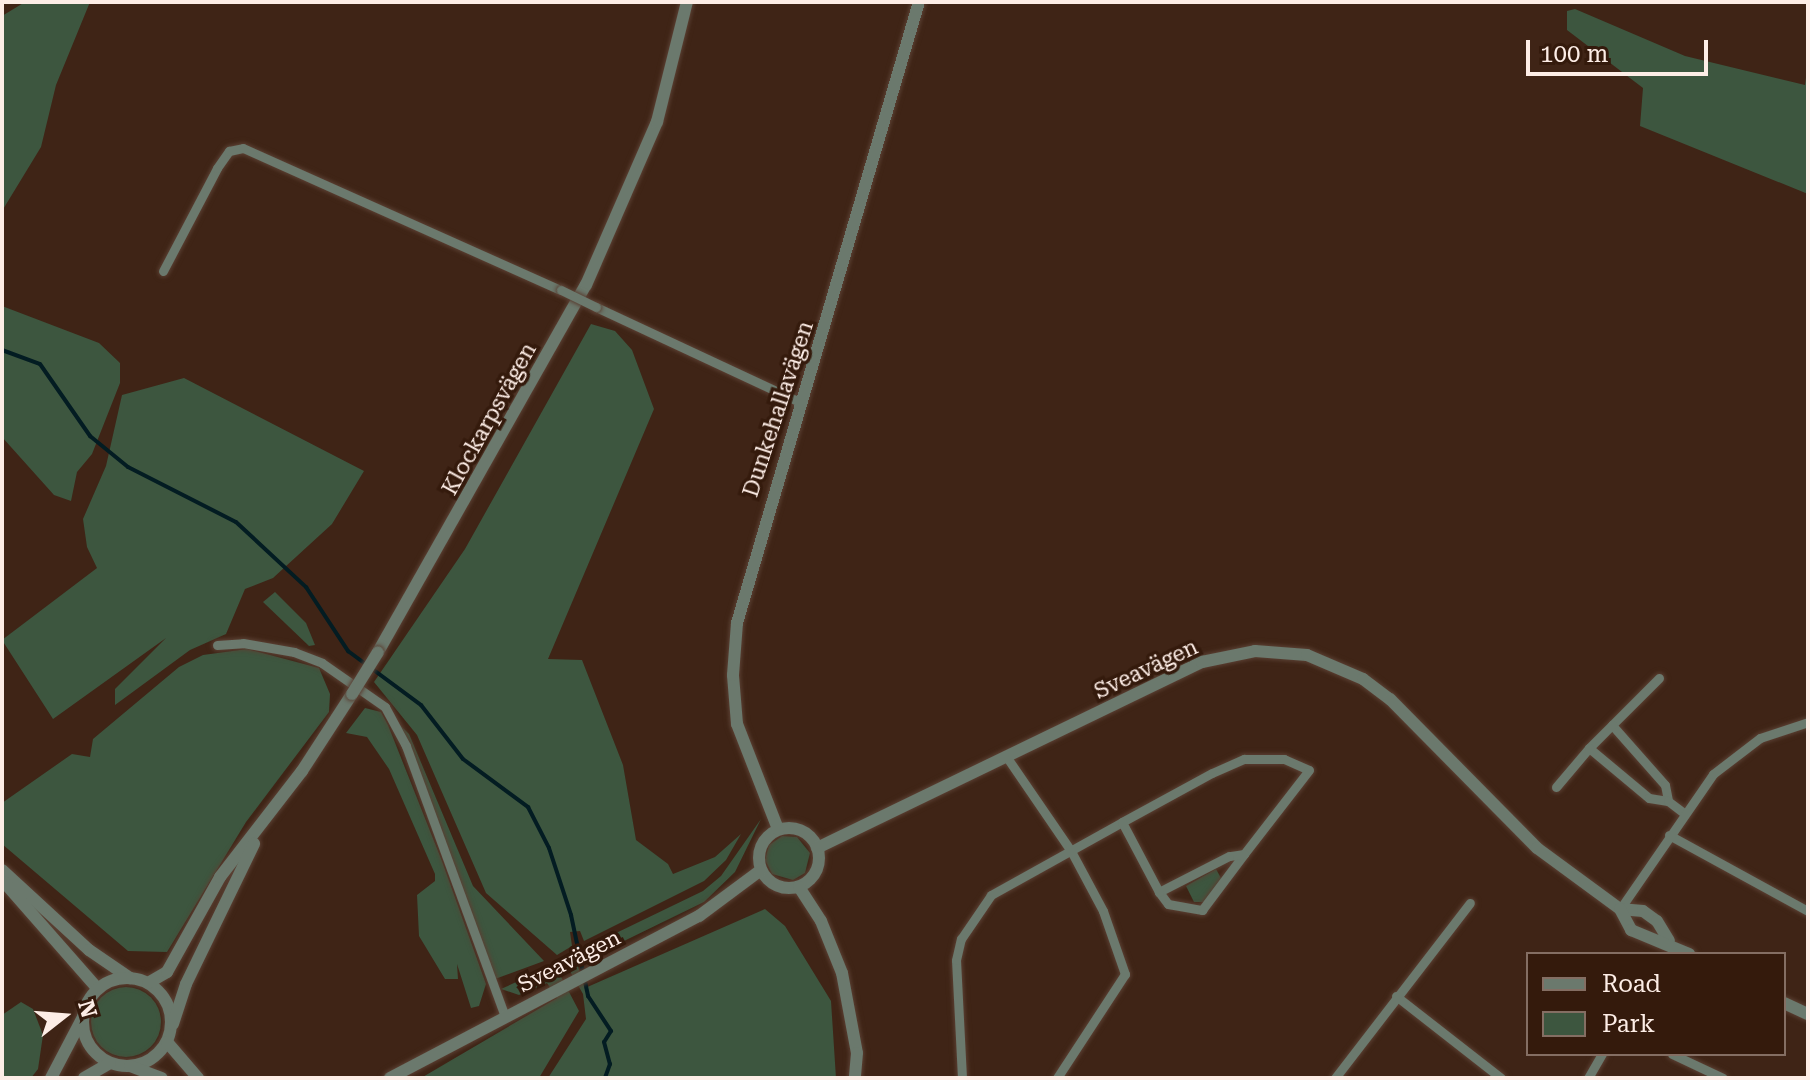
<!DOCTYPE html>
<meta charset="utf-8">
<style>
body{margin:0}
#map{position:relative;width:1810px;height:1080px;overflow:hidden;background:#3f2416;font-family:"Roboto Serif",serif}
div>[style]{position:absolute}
.green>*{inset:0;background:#3d563f}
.round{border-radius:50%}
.stream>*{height:4px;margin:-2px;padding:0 2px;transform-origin:2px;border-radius:2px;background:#031c22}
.roads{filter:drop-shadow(0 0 2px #5a4033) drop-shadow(0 0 2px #5a4033)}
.minor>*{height:9px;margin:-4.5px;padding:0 4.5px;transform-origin:4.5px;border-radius:4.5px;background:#6b796d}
.tertiary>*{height:12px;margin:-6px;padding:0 6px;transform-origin:6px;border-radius:6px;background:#6b796d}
.tertiary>.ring{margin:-6px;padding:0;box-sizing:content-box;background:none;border:12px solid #6b796d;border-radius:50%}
.bridges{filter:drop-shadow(0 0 2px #5a4033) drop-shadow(0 0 2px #5a4033)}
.minor-bridge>*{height:9px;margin:-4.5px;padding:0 4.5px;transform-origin:4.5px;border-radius:4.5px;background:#6b796d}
.tertiary-bridge>*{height:12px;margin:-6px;padding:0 6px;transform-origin:6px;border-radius:6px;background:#6b796d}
span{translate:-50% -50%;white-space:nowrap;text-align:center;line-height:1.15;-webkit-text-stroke:7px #341a0c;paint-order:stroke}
.street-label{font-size:22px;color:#fdede6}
.frame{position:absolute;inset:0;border:4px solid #fdede6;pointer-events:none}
.legend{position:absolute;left:1526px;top:952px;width:260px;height:104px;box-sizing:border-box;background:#341a0c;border:2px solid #846e63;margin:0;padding:10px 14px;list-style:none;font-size:24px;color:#fdede6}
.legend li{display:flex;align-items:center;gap:16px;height:40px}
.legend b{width:40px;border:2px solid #846e63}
.north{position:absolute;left:24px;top:976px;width:80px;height:80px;-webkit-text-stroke:6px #341a0c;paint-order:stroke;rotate:73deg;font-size:22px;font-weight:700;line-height:32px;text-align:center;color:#fdede6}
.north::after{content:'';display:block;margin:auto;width:28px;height:36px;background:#fdede6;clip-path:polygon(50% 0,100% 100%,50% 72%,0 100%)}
.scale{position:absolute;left:1526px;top:40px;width:182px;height:36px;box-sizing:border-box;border:4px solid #fdede6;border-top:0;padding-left:10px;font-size:24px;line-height:28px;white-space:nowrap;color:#fdede6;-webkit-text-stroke:6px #341a0c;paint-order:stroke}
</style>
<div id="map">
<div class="green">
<i style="clip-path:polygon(25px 2px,90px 2px,56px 85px,41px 147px,2px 211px,2px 16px)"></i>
<i style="clip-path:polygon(1575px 9px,1685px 56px,1805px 85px,1808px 63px,1808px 194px,1640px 126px,1643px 88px,1567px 30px,1567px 11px)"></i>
<i style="clip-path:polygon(2px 306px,99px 343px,120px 363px,120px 383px,92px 454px,77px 472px,71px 501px,54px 495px,2px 437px)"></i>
<i style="clip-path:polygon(591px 324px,615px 331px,632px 350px,654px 409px,548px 659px,582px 660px,623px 765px,636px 840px,668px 864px,673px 874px,715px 857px,741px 834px,726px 860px,704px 881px,584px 941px,580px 931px,570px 932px,572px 946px,557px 955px,486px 893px,417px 735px,374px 682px,465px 549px)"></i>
<i style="clip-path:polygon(184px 378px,364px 471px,332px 524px,273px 578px,245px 589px,226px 634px,190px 650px,115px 705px,115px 689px,166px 638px,53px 719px,2px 640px,97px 568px,87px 547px,83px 519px,106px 466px,122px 395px)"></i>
<i style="clip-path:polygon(275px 592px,306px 623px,315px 645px,309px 646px,263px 602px)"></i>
<i style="clip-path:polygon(247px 649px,319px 668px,330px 694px,329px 712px,246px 822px,167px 952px,128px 951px,2px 844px,2px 803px,72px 754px,90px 757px,93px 739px,179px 667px,203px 655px)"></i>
<i style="clip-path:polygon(365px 708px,381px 712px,388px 725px,442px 861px,486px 984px,479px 1006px,471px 1008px,457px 964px,458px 979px,445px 979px,419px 936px,417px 895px,435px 881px,435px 874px,389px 769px,367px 737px,346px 733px)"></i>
<i style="clip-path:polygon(399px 724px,409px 734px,473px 886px,544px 961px,495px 979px)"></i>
<i style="clip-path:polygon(761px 819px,735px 872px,704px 902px,587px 959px,585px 948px,703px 891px,721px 876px)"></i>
<i style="clip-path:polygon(782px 836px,797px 837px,810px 853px,805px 873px,793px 880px,772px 874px,765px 860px,769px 845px)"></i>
<i style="clip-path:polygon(1216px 869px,1222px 880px,1204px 902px,1194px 902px,1186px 886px)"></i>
<i style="clip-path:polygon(765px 909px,785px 926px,831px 1001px,836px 1078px,548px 1078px,586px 1019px,583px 994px,563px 959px,574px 954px,585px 988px)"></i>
<i style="clip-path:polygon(549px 967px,557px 969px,579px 1011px,539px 1078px,421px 1078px,557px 998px,547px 983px,519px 995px,501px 989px)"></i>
<i class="round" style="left:91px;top:987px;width:70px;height:70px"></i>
<i style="clip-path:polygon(21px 1002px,33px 1009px,43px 1035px,38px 1069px,31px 1078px,2px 1078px,2px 1015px)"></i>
</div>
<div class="stream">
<i style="left:2px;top:350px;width:40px;rotate:20.2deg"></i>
<i style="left:40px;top:364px;width:88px;rotate:55.2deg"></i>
<i style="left:90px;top:436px;width:49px;rotate:39.2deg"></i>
<i style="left:128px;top:467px;width:121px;rotate:27deg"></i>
<i style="left:236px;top:522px;width:96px;rotate:42.9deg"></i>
<i style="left:306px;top:587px;width:77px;rotate:56.7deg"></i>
<i style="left:348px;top:651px;width:91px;rotate:36.5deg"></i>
<i style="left:421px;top:705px;width:68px;rotate:52.1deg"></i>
<i style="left:463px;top:759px;width:81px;rotate:36.4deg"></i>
<i style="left:528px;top:807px;width:46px;rotate:62.9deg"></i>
<i style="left:549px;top:848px;width:71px;rotate:71.8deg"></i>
<i style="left:571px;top:915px;width:83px;rotate:78.1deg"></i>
<i style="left:588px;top:996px;width:42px;rotate:56.7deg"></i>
<i style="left:611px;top:1031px;width:13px;rotate:122deg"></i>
<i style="left:604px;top:1042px;width:23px;rotate:75deg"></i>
<i style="left:610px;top:1064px;width:15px;rotate:110deg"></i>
</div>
<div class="roads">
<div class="minor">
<i style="left:163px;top:271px;width:116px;rotate:-62.3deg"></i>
<i style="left:217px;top:168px;width:21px;rotate:-55deg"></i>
<i style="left:229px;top:151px;width:14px;rotate:-12deg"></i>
<i style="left:243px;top:148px;width:348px;rotate:24.1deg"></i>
<i style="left:596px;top:307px;width:227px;rotate:25deg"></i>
<i style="left:217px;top:645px;width:26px;rotate:-4deg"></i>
<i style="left:243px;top:643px;width:52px;rotate:10deg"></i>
<i style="left:294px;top:652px;width:30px;rotate:21deg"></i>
<i style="left:322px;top:663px;width:77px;rotate:34.9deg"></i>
<i style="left:385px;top:707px;width:44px;rotate:61.7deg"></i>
<i style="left:406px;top:746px;width:288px;rotate:69.9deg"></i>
<i style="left:1659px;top:678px;width:66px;rotate:135deg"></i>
<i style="left:1612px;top:725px;width:80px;rotate:48.5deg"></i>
<i style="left:1665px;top:785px;width:16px;rotate:79deg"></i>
<i style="left:1589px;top:748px;width:33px;rotate:-45deg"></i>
<i style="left:1008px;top:759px;width:112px;rotate:55.6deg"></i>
<i style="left:1071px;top:851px;width:68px;rotate:61.9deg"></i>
<i style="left:1103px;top:911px;width:67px;rotate:70.8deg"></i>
<i style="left:1125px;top:974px;width:124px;rotate:123.2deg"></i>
<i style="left:1556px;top:787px;width:51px;rotate:-49.8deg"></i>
<i style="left:1589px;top:748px;width:78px;rotate:39.8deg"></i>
<i style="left:1649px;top:798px;width:19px;rotate:9deg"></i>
<i style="left:1668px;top:801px;width:20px;rotate:37deg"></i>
<i style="left:1669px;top:835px;width:158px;rotate:28.7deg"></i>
<i style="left:1159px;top:892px;width:15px;rotate:53deg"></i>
<i style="left:1168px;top:904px;width:35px;rotate:10deg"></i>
<i style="left:1202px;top:910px;width:70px;rotate:-53.1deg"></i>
<i style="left:1620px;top:909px;width:164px;rotate:-55.4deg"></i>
<i style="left:1713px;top:774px;width:59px;rotate:-37.5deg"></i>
<i style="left:1760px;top:738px;width:51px;rotate:-18.4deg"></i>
<i style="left:1396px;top:996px;width:133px;rotate:38deg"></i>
<i style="left:1672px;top:1054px;width:56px;rotate:25.2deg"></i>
<i style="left:962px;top:1078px;width:118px;rotate:-92.9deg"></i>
<i style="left:956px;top:960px;width:22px;rotate:-77deg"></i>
<i style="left:961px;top:939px;width:53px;rotate:-55.7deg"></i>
<i style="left:991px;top:895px;width:150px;rotate:-29.1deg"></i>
<i style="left:1122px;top:822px;width:102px;rotate:-28.6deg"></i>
<i style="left:1212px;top:773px;width:35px;rotate:-24deg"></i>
<i style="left:1244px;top:759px;width:40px"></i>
<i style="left:1284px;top:759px;width:27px;rotate:24deg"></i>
<i style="left:1309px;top:770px;width:106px;rotate:127.7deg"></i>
<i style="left:1244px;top:854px;width:15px;rotate:172deg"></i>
<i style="left:1229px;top:856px;width:79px;rotate:152.8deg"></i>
<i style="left:1159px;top:892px;width:79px;rotate:-117.9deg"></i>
<i style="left:1335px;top:1078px;width:221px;rotate:-52.4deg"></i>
<i style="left:1588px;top:1078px;width:28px;rotate:-60deg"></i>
</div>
<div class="tertiary">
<i style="left:378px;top:652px;width:422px;rotate:-60.5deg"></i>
<i style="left:586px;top:285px;width:178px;rotate:-66.5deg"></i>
<i style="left:657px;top:122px;width:124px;rotate:-76deg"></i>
<i class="ring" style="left:759px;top:828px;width:48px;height:48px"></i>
<i style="left:778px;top:829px;width:113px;rotate:-111.3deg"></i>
<i style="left:737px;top:724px;width:49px;rotate:-94.7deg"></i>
<i style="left:733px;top:675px;width:52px;rotate:-85.6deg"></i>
<i style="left:737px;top:623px;width:647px;rotate:-73.67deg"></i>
<i style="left:817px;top:848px;width:428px;rotate:-25.8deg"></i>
<i style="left:1202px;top:662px;width:54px;rotate:-11.7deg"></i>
<i style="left:1255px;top:651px;width:52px;rotate:4.4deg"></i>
<i style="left:1307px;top:655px;width:61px;rotate:23.2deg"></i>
<i style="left:1363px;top:679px;width:34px;rotate:37deg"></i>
<i style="left:1390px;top:699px;width:209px;rotate:45.4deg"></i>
<i style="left:1537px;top:848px;width:103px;rotate:36.3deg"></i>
<i style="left:1620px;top:909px;width:23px;rotate:5deg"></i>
<i style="left:1643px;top:911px;width:17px;rotate:36deg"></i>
<i style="left:1657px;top:921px;width:23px;rotate:59deg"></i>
<i style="left:2px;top:870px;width:118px;rotate:42.6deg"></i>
<i style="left:89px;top:950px;width:50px;rotate:34.3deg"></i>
<i style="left:4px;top:882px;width:142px;rotate:48.7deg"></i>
<i style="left:799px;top:887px;width:40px;rotate:57.1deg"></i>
<i style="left:821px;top:921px;width:56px;rotate:68deg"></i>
<i style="left:842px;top:973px;width:81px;rotate:79.4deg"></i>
<i style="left:857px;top:1053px;width:25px;rotate:95deg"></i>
<i style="left:1620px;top:909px;width:24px;rotate:62deg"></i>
<i style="left:1631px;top:930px;width:63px;rotate:22.5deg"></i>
<i class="ring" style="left:83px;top:978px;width:76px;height:76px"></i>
<i style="left:148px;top:983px;width:22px;rotate:-30deg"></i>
<i style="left:167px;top:972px;width:109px;rotate:-60.8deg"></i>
<i style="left:220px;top:877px;width:134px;rotate:-52.3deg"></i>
<i style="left:302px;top:771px;width:92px;rotate:-57deg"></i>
<i style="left:1784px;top:1003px;width:26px;rotate:25deg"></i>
<i style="left:173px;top:1024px;width:42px;rotate:-72deg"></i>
<i style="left:186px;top:984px;width:156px;rotate:-64.1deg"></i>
<i style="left:167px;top:1042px;width:48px;rotate:49.3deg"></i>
<i style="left:130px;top:1066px;width:34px;rotate:21deg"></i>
<i style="left:51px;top:1078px;width:69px;rotate:-62.3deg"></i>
<i style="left:84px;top:1078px;width:30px;rotate:-30deg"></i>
<i style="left:390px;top:1078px;width:349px;rotate:-27.7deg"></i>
<i style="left:699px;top:916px;width:77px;rotate:-36.6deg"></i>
</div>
</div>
<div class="bridges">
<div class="minor-bridge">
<i style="left:561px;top:290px;width:39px;rotate:26deg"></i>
</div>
<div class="tertiary-bridge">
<i style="left:352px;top:694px;width:49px;rotate:-58.2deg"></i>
</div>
</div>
<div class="street-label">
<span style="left:778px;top:409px;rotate:-72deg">Dunkehallavägen</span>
<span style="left:489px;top:419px;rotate:-61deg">Klockarpsvägen</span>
<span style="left:1146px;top:669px;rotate:-25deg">Sveavägen</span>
<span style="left:569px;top:961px;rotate:-27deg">Sveavägen</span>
</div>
<div class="frame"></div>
<ul class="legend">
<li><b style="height:10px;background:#6b796d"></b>Road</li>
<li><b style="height:22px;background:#3d563f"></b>Park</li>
</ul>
<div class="north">N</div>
<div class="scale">100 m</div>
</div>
